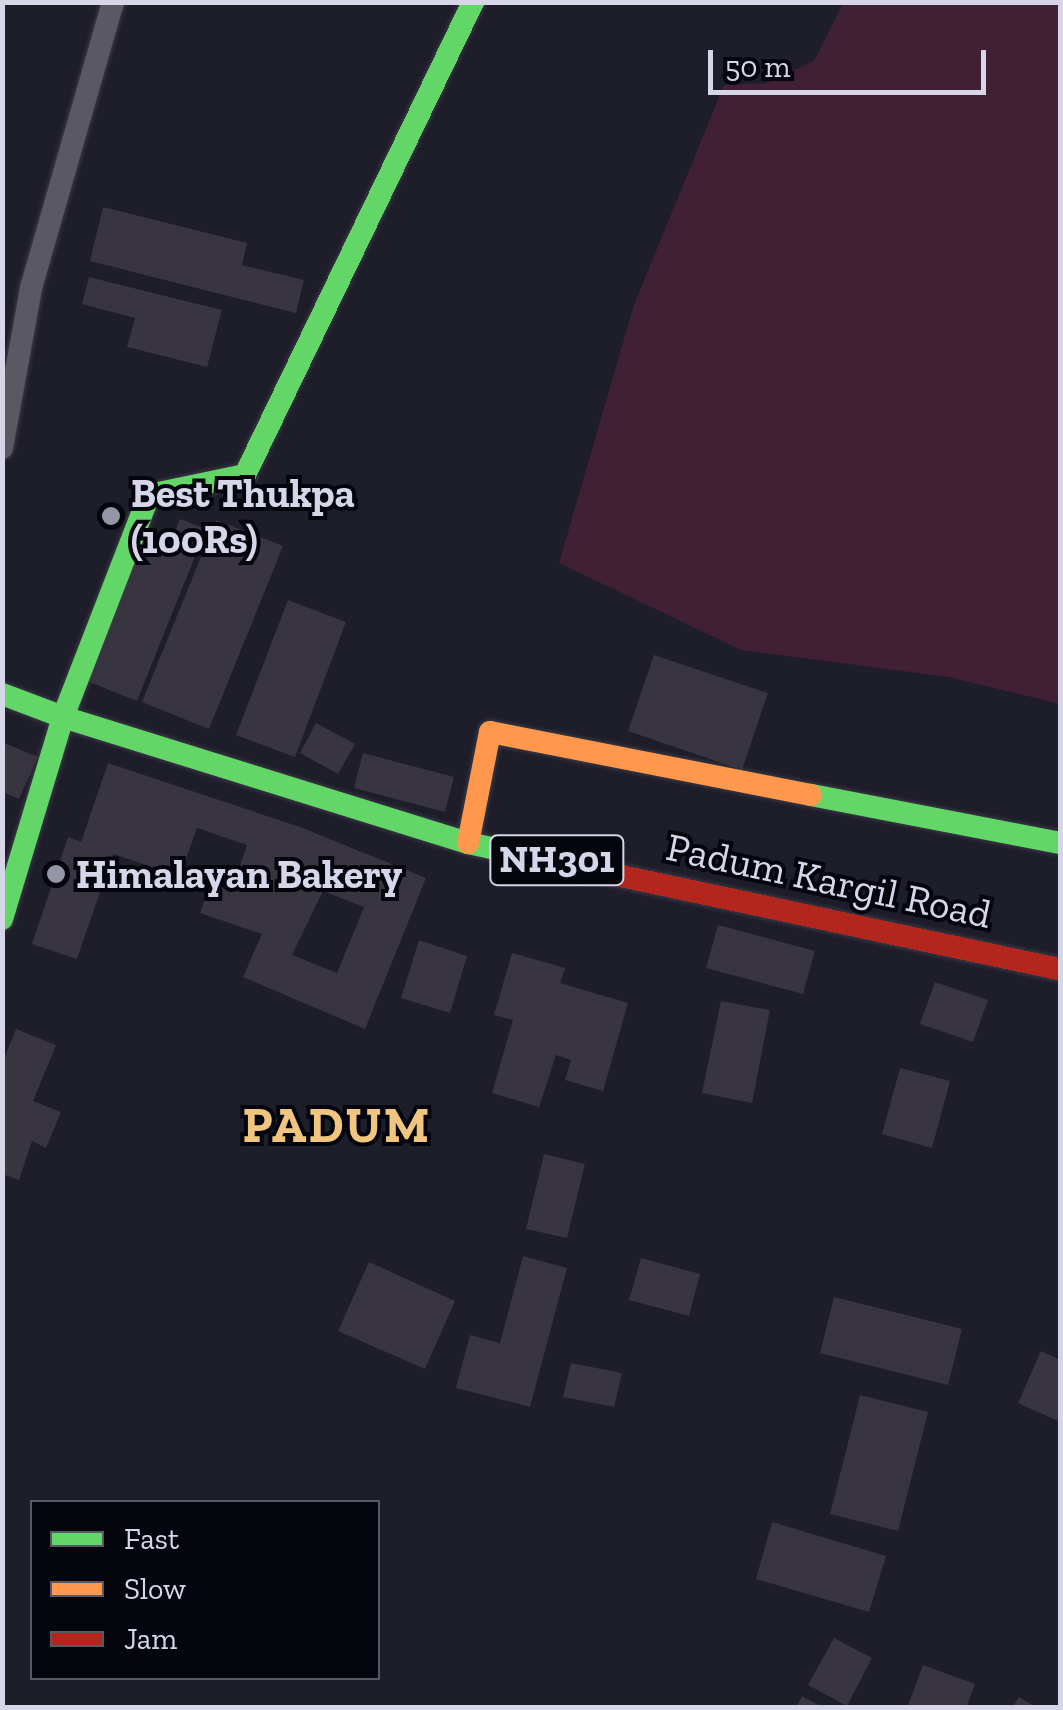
<!DOCTYPE html>
<style>
body{margin:0}
#map{position:relative;width:1063px;height:1710px;overflow:hidden;background:#1e1d2a;font-family:"Zilla Slab",serif}
div>[style]{position:absolute}
.green>*{inset:0;background:#412034}
.building>*{inset:0;background:#383440}
.roads{filter:drop-shadow(0 0 2px #3a3a45) drop-shadow(0 0 2px #3a3a45)}
.lane>*{height:22px;margin:-11px;padding:0 11px;transform-origin:11px;border-radius:11px;background:#595863}
.fast>*{height:22px;margin:-11px;padding:0 11px;transform-origin:11px;border-radius:11px;background:#63d668}
.slow>*{height:22px;margin:-11px;padding:0 11px;transform-origin:11px;border-radius:11px;background:#ff974d}
.jam>*{height:22px;margin:-11px;padding:0 11px;transform-origin:11px;border-radius:11px;background:#b3261e}
.dots>*{width:28px;height:28px;translate:-50% -50%;box-sizing:border-box;border:5px solid #05050e;border-radius:50%}
span{translate:-50% -50%;white-space:nowrap;text-align:center;line-height:1.15;-webkit-text-stroke:8px #05050e;paint-order:stroke}
.shield-label span{padding:2px 8px;background:#05050e;border:2px solid;border-radius:8px;-webkit-text-stroke-width:0}
.shield-label{font-size:38px;color:#d6d6e8;font-weight:700}
.poi-label{font-size:40px;color:#d6d6e8;font-weight:700}
.left{translate:0 -50%;text-align:left}
.street-label{font-size:40px;color:#d6d6e8}
.district-label{font-size:50px;color:#efc57f;font-weight:700;letter-spacing:2.5px}
.frame{position:absolute;inset:0;border:5px solid #d6d6e8;pointer-events:none}
.legend{position:absolute;left:30px;top:1500px;width:350px;height:180px;box-sizing:border-box;background:#05050e;border:2px solid #595965;margin:0;padding:12px 18px;list-style:none;font-size:30px;color:#d6d6e8}
.legend li{display:flex;align-items:center;gap:20px;height:50px}
.legend b{width:50px;border:2px solid #595965}
.scale{position:absolute;left:708px;top:50px;width:278px;height:45px;box-sizing:border-box;border:5px solid #d6d6e8;border-top:0;padding-left:12px;font-size:30px;line-height:35px;white-space:nowrap;color:#d6d6e8;-webkit-text-stroke:8px #05050e;paint-order:stroke}
</style>
<div id="map">
<div class="green">
<i style="clip-path:polygon(843px 3px,1060px 3px,1060px 704px,949px 677px,741px 650px,559px 563px,634px 305px,724px 85px,767px 83px,814px 61px)"></i>
</div>
<div class="building">
<i style="clip-path:polygon(103px 207px,247px 243px,242px 265px,304px 280px,296px 313px,90px 261px)"></i>
<i style="clip-path:polygon(89px 277px,222px 310px,207px 367px,127px 347px,135px 318px,82px 304px)"></i>
<i style="clip-path:polygon(180px 519px,206px 529px,137px 701px,84px 680px,142px 537px,168px 548px)"></i>
<i style="clip-path:polygon(216px 520px,283px 546px,209px 729px,142px 702px)"></i>
<i style="clip-path:polygon(288px 600px,346px 622px,295px 757px,236px 735px)"></i>
<i style="clip-path:polygon(654px 655px,768px 693px,742px 770px,628px 731px)"></i>
<i style="clip-path:polygon(316px 723px,355px 744px,338px 774px,300px 753px)"></i>
<i style="clip-path:polygon(2px 742px,38px 757px,19px 799px,2px 792px)"></i>
<i style="clip-path:polygon(363px 753px,454px 777px,445px 812px,354px 788px)"></i>
<i style="clip-path:polygon(evenodd,108px 763px,300px 827px,426px 878px,365px 1029px,243px 977px,262px 934px,200px 913px,210px 884px,231px 891px,247px 845px,197px 828px,180px 876px,113px 854px,77px 959px,32px 944px,68px 837px,81px 842px,108px 763px,323px 891px,364px 907px,337px 973px,292px 955px,323px 891px)"></i>
<i style="clip-path:polygon(718px 925px,815px 951px,803px 994px,706px 968px)"></i>
<i style="clip-path:polygon(419px 940px,467px 956px,450px 1013px,401px 998px)"></i>
<i style="clip-path:polygon(512px 953px,565px 968px,560px 983px,628px 1003px,603px 1091px,565px 1080px,571px 1060px,556px 1055px,539px 1107px,492px 1093px,513px 1020px,494px 1015px)"></i>
<i style="clip-path:polygon(935px 982px,988px 1000px,973px 1042px,920px 1024px)"></i>
<i style="clip-path:polygon(721px 1001px,770px 1010px,752px 1103px,702px 1093px)"></i>
<i style="clip-path:polygon(16px 1029px,56px 1045px,33px 1101px,61px 1112px,46px 1148px,32px 1141px,19px 1180px,2px 1174px,2px 1063px)"></i>
<i style="clip-path:polygon(900px 1068px,950px 1081px,932px 1148px,882px 1134px)"></i>
<i style="clip-path:polygon(544px 1154px,585px 1164px,567px 1238px,526px 1229px)"></i>
<i style="clip-path:polygon(523px 1256px,567px 1268px,530px 1407px,456px 1388px,470px 1335px,500px 1343px)"></i>
<i style="clip-path:polygon(641px 1258px,700px 1274px,689px 1316px,629px 1300px)"></i>
<i style="clip-path:polygon(369px 1262px,455px 1301px,425px 1369px,338px 1331px)"></i>
<i style="clip-path:polygon(834px 1297px,962px 1329px,948px 1385px,820px 1353px)"></i>
<i style="clip-path:polygon(1041px 1351px,1060px 1360px,1060px 1422px,1018px 1403px)"></i>
<i style="clip-path:polygon(571px 1363px,622px 1373px,614px 1407px,563px 1397px)"></i>
<i style="clip-path:polygon(860px 1395px,928px 1412px,898px 1531px,830px 1514px)"></i>
<i style="clip-path:polygon(772px 1522px,886px 1556px,869px 1612px,756px 1579px)"></i>
<i style="clip-path:polygon(834px 1638px,872px 1658px,847px 1706px,808px 1685px)"></i>
<i style="clip-path:polygon(923px 1665px,975px 1684px,966px 1708px,907px 1708px)"></i>
<i style="clip-path:polygon(802px 1696px,824px 1708px,796px 1708px)"></i>
<i style="clip-path:polygon(1019px 1697px,1037px 1708px,1012px 1708px)"></i>
</div>
<div class="roads">
<div class="lane">
<i style="left:2px;top:448px;width:163px;rotate:-79.7deg"></i>
<i style="left:31px;top:288px;width:298px;rotate:-74deg"></i>
</div>
<div class="fast">
<i style="left:2px;top:694px;width:65px;rotate:20.7deg"></i>
<i style="left:63px;top:717px;width:238px;rotate:-68.8deg"></i>
<i style="left:149px;top:495px;width:98px;rotate:-11.8deg"></i>
<i style="left:245px;top:475px;width:525px;rotate:-64.26deg"></i>
<i style="left:811px;top:795px;width:254px;rotate:10.9deg"></i>
<i style="left:2px;top:919px;width:211px;rotate:-73.2deg"></i>
<i style="left:63px;top:717px;width:424px;rotate:17.3deg"></i>
<i style="left:468px;top:843px;width:108px;rotate:12.2deg"></i>
</div>
<div class="slow">
<i style="left:468px;top:843px;width:113px;rotate:-78.8deg"></i>
<i style="left:490px;top:732px;width:327px;rotate:11.1deg"></i>
</div>
<div class="jam">
<i style="left:574px;top:866px;width:497px;rotate:12deg"></i>
</div>
</div>
<div class="dots">
<i style="left:111px;top:516px;background:#9695a6"></i>
<i style="left:56px;top:874px;background:#9695a6"></i>
</div>
<div class="shield-label">
<span style="left:557px;top:860px">NH301</span>
</div>
<div class="poi-label">
<span class="left" style="left:131px;top:516px">Best Thukpa<br>(100Rs)</span>
<span class="left" style="left:76px;top:874px">Himalayan Bakery</span>
</div>
<div class="street-label">
<span style="left:829px;top:880px;rotate:12deg">Padum Kargil Road</span>
</div>
<div class="district-label">
<span style="left:337px;top:1126px">PADUM</span>
</div>
<div class="frame"></div>
<ul class="legend">
<li><b style="height:12px;background:#63d668"></b>Fast</li>
<li><b style="height:12px;background:#ff974d"></b>Slow</li>
<li><b style="height:12px;background:#b3261e"></b>Jam</li>
</ul>
<div class="scale">50 m</div>
</div>
